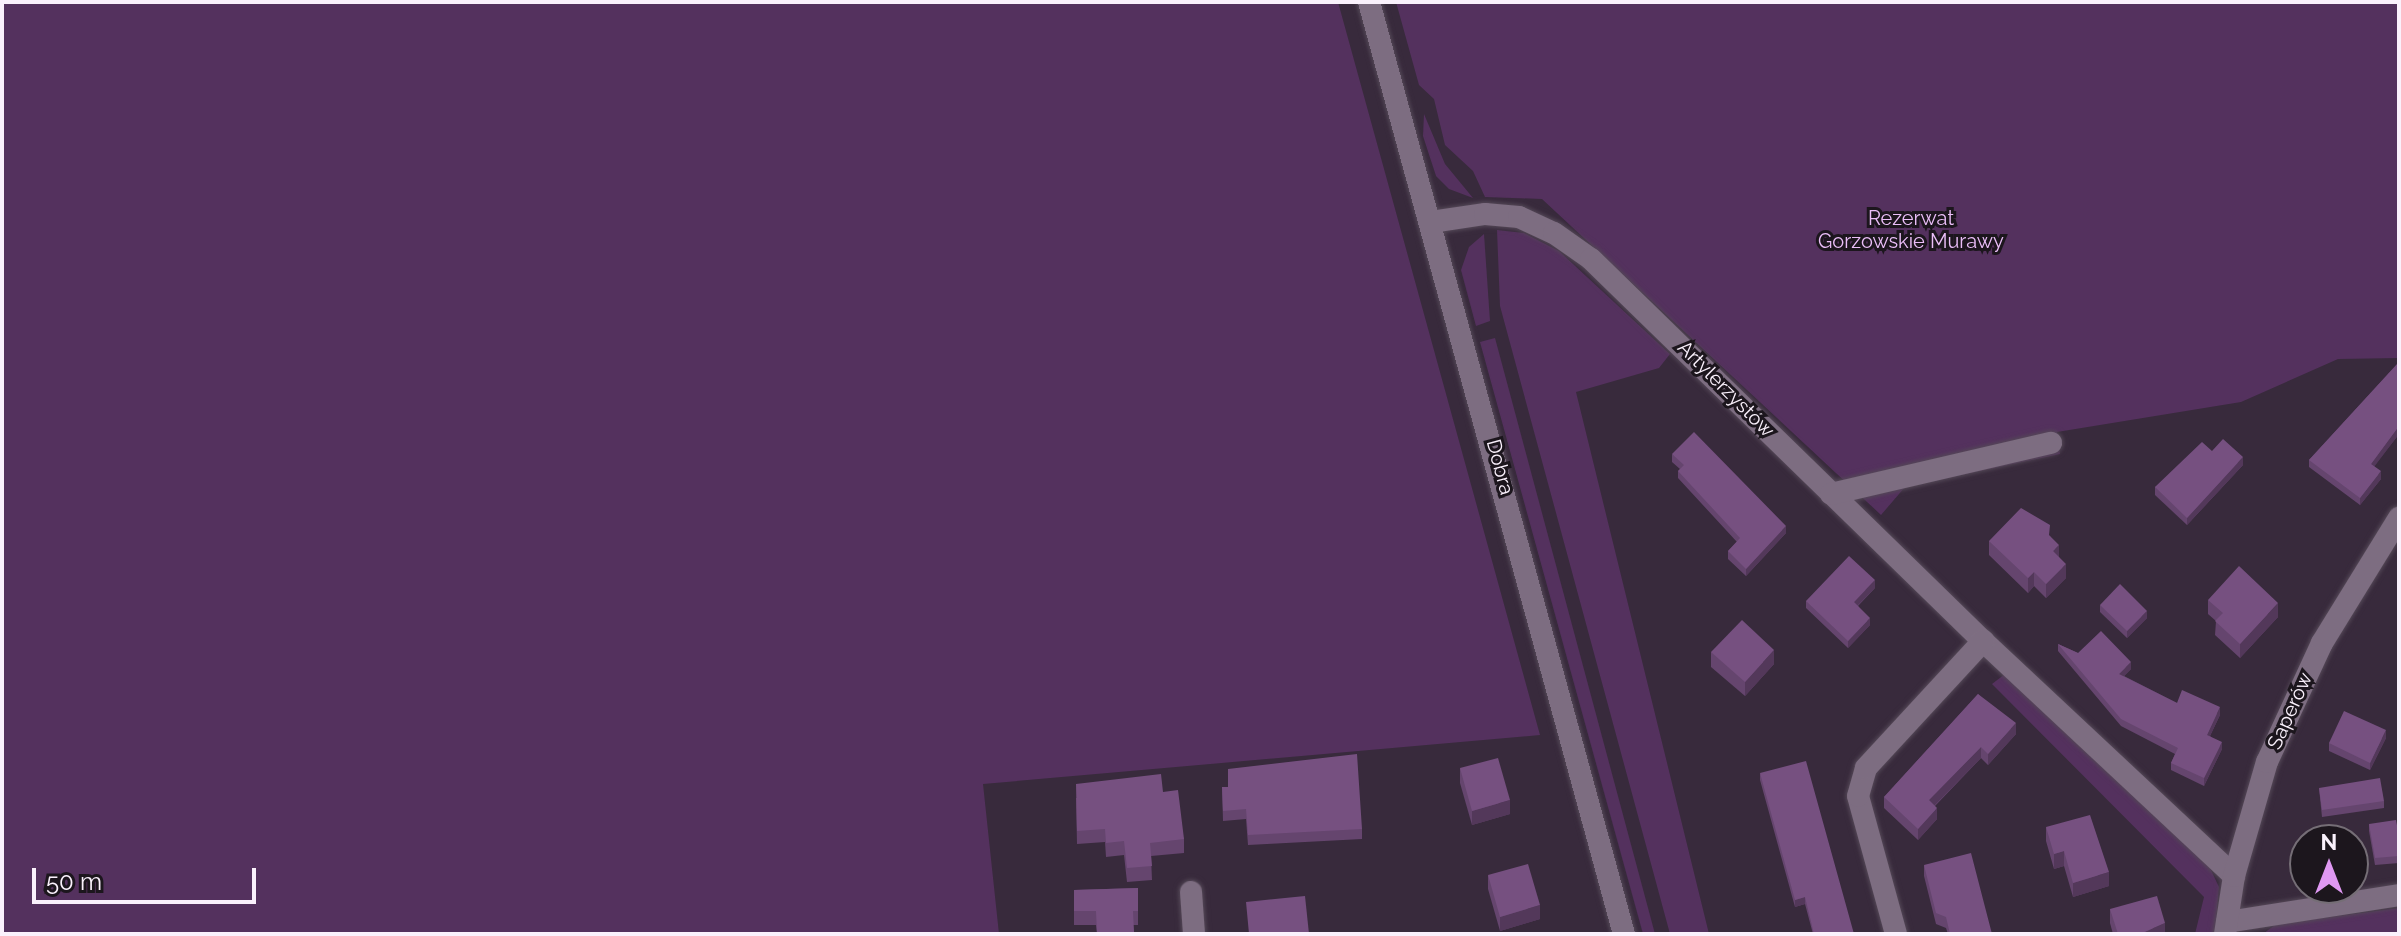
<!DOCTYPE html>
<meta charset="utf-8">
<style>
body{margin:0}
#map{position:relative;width:2401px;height:936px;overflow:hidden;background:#382a3c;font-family:Raleway,sans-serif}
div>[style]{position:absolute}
.green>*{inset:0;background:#54315e}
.roads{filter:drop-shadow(0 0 2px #544857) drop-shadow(0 0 2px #544857)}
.minor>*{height:22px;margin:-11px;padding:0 11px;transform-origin:11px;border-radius:11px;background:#7d6d81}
.tertiary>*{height:22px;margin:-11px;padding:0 11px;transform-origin:11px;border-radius:11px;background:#7d6d81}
.wall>*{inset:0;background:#65456e}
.shaded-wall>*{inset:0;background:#53385a}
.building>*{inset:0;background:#765080}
span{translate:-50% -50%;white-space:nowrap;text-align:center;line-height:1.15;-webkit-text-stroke:6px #1c161d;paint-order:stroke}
.park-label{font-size:20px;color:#ebbef8}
.street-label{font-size:20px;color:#faf1fc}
.frame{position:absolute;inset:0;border:4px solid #faf1fc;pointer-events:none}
.north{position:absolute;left:2289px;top:824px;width:80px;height:80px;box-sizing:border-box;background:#1c161d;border:2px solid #756e76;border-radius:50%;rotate:0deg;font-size:22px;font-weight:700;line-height:32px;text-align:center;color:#faf1fc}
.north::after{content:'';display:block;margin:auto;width:28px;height:36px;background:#df98f2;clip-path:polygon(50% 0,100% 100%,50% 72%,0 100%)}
.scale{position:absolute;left:32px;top:868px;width:224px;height:36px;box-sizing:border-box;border:4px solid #faf1fc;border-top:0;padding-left:10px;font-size:24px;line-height:28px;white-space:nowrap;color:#faf1fc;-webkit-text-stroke:6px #1c161d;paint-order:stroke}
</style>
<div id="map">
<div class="green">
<i style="clip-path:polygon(2px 2px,1338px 2px,1540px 735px,983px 784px,999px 934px,2px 934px)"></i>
<i style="clip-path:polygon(1396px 2px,2399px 2px,2399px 358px,2338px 359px,2241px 402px,2057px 432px,2060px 454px,1905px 487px,1881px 515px,1542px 199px,1485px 197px,1473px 171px,1445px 145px,1434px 99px,1419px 85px)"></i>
<i style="clip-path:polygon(1424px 114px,1445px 164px,1473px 198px,1449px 189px,1436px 176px,1423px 136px)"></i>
<i style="clip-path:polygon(1497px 230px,1524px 233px,1559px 251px,1670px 354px,1659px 368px,1576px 392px,1709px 934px,1670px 934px,1500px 306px)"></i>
<i style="clip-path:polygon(1484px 234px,1490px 321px,1476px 326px,1461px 270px,1469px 247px)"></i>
<i style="clip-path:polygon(1495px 338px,1655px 934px,1643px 934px,1480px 342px)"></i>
<i style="clip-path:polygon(2005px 674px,2209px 866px,2219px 887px,2215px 934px,2195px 934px,2204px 897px,1992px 684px)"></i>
<i style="clip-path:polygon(2399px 908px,2399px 934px,2263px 934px,2276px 924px)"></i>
</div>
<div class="roads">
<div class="minor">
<i style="left:1431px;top:222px;width:55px;rotate:-8.4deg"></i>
<i style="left:1485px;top:214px;width:34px;rotate:5deg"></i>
<i style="left:1519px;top:217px;width:38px;rotate:25deg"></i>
<i style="left:1554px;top:233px;width:45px;rotate:35.1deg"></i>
<i style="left:1591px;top:259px;width:547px;rotate:44.26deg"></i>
<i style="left:1983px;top:641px;width:344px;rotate:43.1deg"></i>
<i style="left:1831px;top:494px;width:226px;rotate:-13.1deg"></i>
<i style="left:1191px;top:892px;width:42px;rotate:85.9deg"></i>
<i style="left:2227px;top:922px;width:174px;rotate:-8.9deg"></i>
<i style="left:1896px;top:934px;width:143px;rotate:-105.4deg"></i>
<i style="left:1858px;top:796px;width:29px;rotate:-74deg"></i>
<i style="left:1866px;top:768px;width:173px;rotate:-47.3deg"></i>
<i style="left:2225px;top:934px;width:59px;rotate:-81.2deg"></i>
<i style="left:2234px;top:876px;width:119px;rotate:-73.9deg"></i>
<i style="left:2267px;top:762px;width:131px;rotate:-65.2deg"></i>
<i style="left:2322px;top:643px;width:147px;rotate:-58.4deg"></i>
</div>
<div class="tertiary">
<i style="left:1369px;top:2px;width:966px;rotate:74.7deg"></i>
</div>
</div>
<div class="wall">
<i style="clip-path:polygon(2399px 362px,2399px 434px,2374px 466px,2381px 479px,2360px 505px,2309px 467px,2309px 460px)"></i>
<i style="clip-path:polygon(2212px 451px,2243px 465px,2187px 525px,2155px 495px,2155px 487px)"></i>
<i style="clip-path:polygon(1672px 454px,1786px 533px,1746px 576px,1728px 559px,1728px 551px,1737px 542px,1678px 478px,1678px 471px,1680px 469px,1672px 462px)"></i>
<i style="clip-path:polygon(2050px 536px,2059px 557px,2066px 578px,2046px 598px,2034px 586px,2028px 593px,1989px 555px,1989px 541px)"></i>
<i style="clip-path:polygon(1875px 588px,1858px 606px,1870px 625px,1848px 648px,1806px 608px,1806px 601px)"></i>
<i style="clip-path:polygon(2208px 600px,2278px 617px,2240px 658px,2215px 635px,2216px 621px,2208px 614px)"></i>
<i style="clip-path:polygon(2100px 605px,2147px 618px,2127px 638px,2100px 612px)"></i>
<i style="clip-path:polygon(2058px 644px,2078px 653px,2131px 669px,2124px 676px,2177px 703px,2220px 715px,2210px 736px,2222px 749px,2204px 786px,2171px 770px,2171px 763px,2175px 754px,2121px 726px,2058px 651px)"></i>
<i style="clip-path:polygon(1711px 652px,1774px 664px,1745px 696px,1711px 667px)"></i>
<i style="clip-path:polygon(1978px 694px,2016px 734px,1988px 765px,1981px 758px,1935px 806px,1937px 819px,1918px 840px,1884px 808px,1884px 797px)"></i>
<i style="clip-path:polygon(2386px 738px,2370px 770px,2329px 751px,2329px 743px)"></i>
<i style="clip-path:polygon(1460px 768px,1510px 814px,1472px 825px,1460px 783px)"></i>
<i style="clip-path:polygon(1760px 773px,1854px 934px,1813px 934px,1805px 904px,1795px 907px,1760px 780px)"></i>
<i style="clip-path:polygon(1222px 787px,1362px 829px,1362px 839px,1248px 845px,1246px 819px,1223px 821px)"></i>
<i style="clip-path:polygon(2319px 788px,2384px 801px,2384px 808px,2322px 817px)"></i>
<i style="clip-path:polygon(1163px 792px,1184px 839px,1184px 853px,1151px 856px,1152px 880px,1127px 882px,1124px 855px,1106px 857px,1105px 842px,1077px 844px,1076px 798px)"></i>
<i style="clip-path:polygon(2369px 824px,2399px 836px,2399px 863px,2375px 865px,2369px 831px)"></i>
<i style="clip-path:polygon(2046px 827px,2109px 886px,2073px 897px,2064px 866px,2054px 869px,2046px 841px)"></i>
<i style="clip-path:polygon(1924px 865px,1992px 934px,1948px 934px,1946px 928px,1936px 924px,1924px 876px)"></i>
<i style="clip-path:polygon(1488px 875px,1540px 919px,1500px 931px,1488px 889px)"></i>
<i style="clip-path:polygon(1138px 888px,1138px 925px,1133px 925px,1134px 934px,1097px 934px,1096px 925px,1074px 925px,1074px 890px)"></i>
<i style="clip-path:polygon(2110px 909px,2165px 934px,2113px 934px,2110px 923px)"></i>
</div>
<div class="shaded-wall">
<i style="clip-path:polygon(2399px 426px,2399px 434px,2371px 471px,2371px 464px)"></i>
<i style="clip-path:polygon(2243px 457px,2243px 465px,2187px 525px,2187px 518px)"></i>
<i style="clip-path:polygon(2381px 471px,2381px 479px,2360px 505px,2360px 498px)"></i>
<i style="clip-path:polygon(1786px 526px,1786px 533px,1746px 576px,1746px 569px)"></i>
<i style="clip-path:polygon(2059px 545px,2059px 560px,2053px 551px)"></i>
<i style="clip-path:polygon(2066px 564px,2066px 578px,2046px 598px,2046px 584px)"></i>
<i style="clip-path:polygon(2034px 572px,2034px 586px,2028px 593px,2028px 578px)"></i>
<i style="clip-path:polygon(1875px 580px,1875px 588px,1854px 609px,1854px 602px)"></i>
<i style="clip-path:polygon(2278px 603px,2278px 617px,2240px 658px,2240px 644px)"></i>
<i style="clip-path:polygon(2147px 611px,2147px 618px,2127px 638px,2127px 631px)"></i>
<i style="clip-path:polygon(1870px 618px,1870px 625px,1848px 648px,1848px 641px)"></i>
<i style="clip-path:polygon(1774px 650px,1774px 664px,1745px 696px,1745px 682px)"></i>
<i style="clip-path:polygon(2131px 662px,2131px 669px,2119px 681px,2119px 674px)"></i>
<i style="clip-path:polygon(2220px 707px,2220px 715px,2207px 742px,2207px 735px)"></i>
<i style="clip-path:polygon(2016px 723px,2016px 734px,1988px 765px,1988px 754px)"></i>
<i style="clip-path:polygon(2386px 730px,2386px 738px,2370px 770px,2370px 763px)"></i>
<i style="clip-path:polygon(2222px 742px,2222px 749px,2204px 786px,2204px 778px)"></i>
<i style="clip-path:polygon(1981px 747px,1981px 758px,1929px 811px,1929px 800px)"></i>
<i style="clip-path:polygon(1510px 800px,1510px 814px,1472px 825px,1472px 811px)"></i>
<i style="clip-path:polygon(1937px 808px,1937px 819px,1918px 840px,1918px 829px)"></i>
<i style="clip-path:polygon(2064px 851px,2064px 866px,2054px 869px,2054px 854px)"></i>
<i style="clip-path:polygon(2109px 872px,2109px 886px,2073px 897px,2073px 883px)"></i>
<i style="clip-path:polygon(1805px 897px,1805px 904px,1795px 907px,1795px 900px)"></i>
<i style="clip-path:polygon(1540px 905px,1540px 919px,1500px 931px,1500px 917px)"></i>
<i style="clip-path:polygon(2165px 923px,2165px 934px,2140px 934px)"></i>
</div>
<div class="building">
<i style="clip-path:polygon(2399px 362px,2399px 426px,2371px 464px,2381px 471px,2360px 498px,2309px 460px)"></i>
<i style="clip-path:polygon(1694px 432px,1786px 526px,1746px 569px,1728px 551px,1740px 538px,1678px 471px,1684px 465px,1672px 454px)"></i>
<i style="clip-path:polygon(2223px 439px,2243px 457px,2187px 518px,2155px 487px,2202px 442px,2212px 451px)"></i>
<i style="clip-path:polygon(2021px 508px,2050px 525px,2049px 535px,2059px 545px,2053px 551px,2066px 564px,2046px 584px,2034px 572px,2028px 578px,1989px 541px)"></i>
<i style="clip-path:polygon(1849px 556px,1875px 580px,1854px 602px,1870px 618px,1848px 641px,1806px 601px)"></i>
<i style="clip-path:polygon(2239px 566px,2278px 603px,2240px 644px,2215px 621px,2223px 613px,2208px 600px)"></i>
<i style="clip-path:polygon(2120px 584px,2147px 611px,2127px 631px,2100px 605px)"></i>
<i style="clip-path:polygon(1742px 620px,1774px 650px,1745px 682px,1711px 652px)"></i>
<i style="clip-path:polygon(2101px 631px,2131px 662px,2119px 674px,2177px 703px,2182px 690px,2220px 707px,2207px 735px,2222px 742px,2204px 778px,2171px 763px,2178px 748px,2121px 719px,2058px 644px,2078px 653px)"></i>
<i style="clip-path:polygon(1978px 694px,2016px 723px,1988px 754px,1981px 747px,1929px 800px,1937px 808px,1918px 829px,1884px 797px)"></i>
<i style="clip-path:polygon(2344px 711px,2386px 730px,2370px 763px,2329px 743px)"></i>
<i style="clip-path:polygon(1357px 754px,1362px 829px,1248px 835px,1246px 809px,1223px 811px,1222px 787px,1228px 787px,1228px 769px)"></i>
<i style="clip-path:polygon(1498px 758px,1510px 800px,1472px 811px,1460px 768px)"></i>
<i style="clip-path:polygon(1806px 761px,1854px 934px,1814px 934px,1805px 897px,1795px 900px,1760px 773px)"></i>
<i style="clip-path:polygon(1161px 774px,1163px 792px,1178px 790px,1184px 839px,1150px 843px,1152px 866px,1127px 868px,1124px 841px,1106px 843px,1105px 829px,1077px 831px,1076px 784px)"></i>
<i style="clip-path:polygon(2380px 778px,2384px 801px,2322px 810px,2319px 788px)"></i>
<i style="clip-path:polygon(2090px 815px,2109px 872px,2073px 883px,2064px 851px,2054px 854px,2046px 827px)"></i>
<i style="clip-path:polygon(2396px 820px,2399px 836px,2399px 856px,2375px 858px,2369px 824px)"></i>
<i style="clip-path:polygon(1971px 853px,1992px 934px,1950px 934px,1946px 917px,1936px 913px,1924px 865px)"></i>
<i style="clip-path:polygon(1528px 864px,1540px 905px,1500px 917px,1488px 875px)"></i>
<i style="clip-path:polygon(1138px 888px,1138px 911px,1133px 911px,1134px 932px,1097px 933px,1096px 911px,1074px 911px,1074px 890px)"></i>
<i style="clip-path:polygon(1305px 896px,1309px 934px,1249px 934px,1246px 902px)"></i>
<i style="clip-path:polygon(2157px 896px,2165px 923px,2140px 934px,2118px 934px,2110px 909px)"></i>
</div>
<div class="park-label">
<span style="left:1911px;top:230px">Rezerwat<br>Gorzowskie Murawy</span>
</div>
<div class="street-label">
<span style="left:1726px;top:389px;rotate:45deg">Artylerzystów</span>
<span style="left:1500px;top:467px;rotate:75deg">Dobra</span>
<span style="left:2290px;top:711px;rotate:-66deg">Saperów</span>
</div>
<div class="frame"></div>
<div class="north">N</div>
<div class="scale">50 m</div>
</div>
